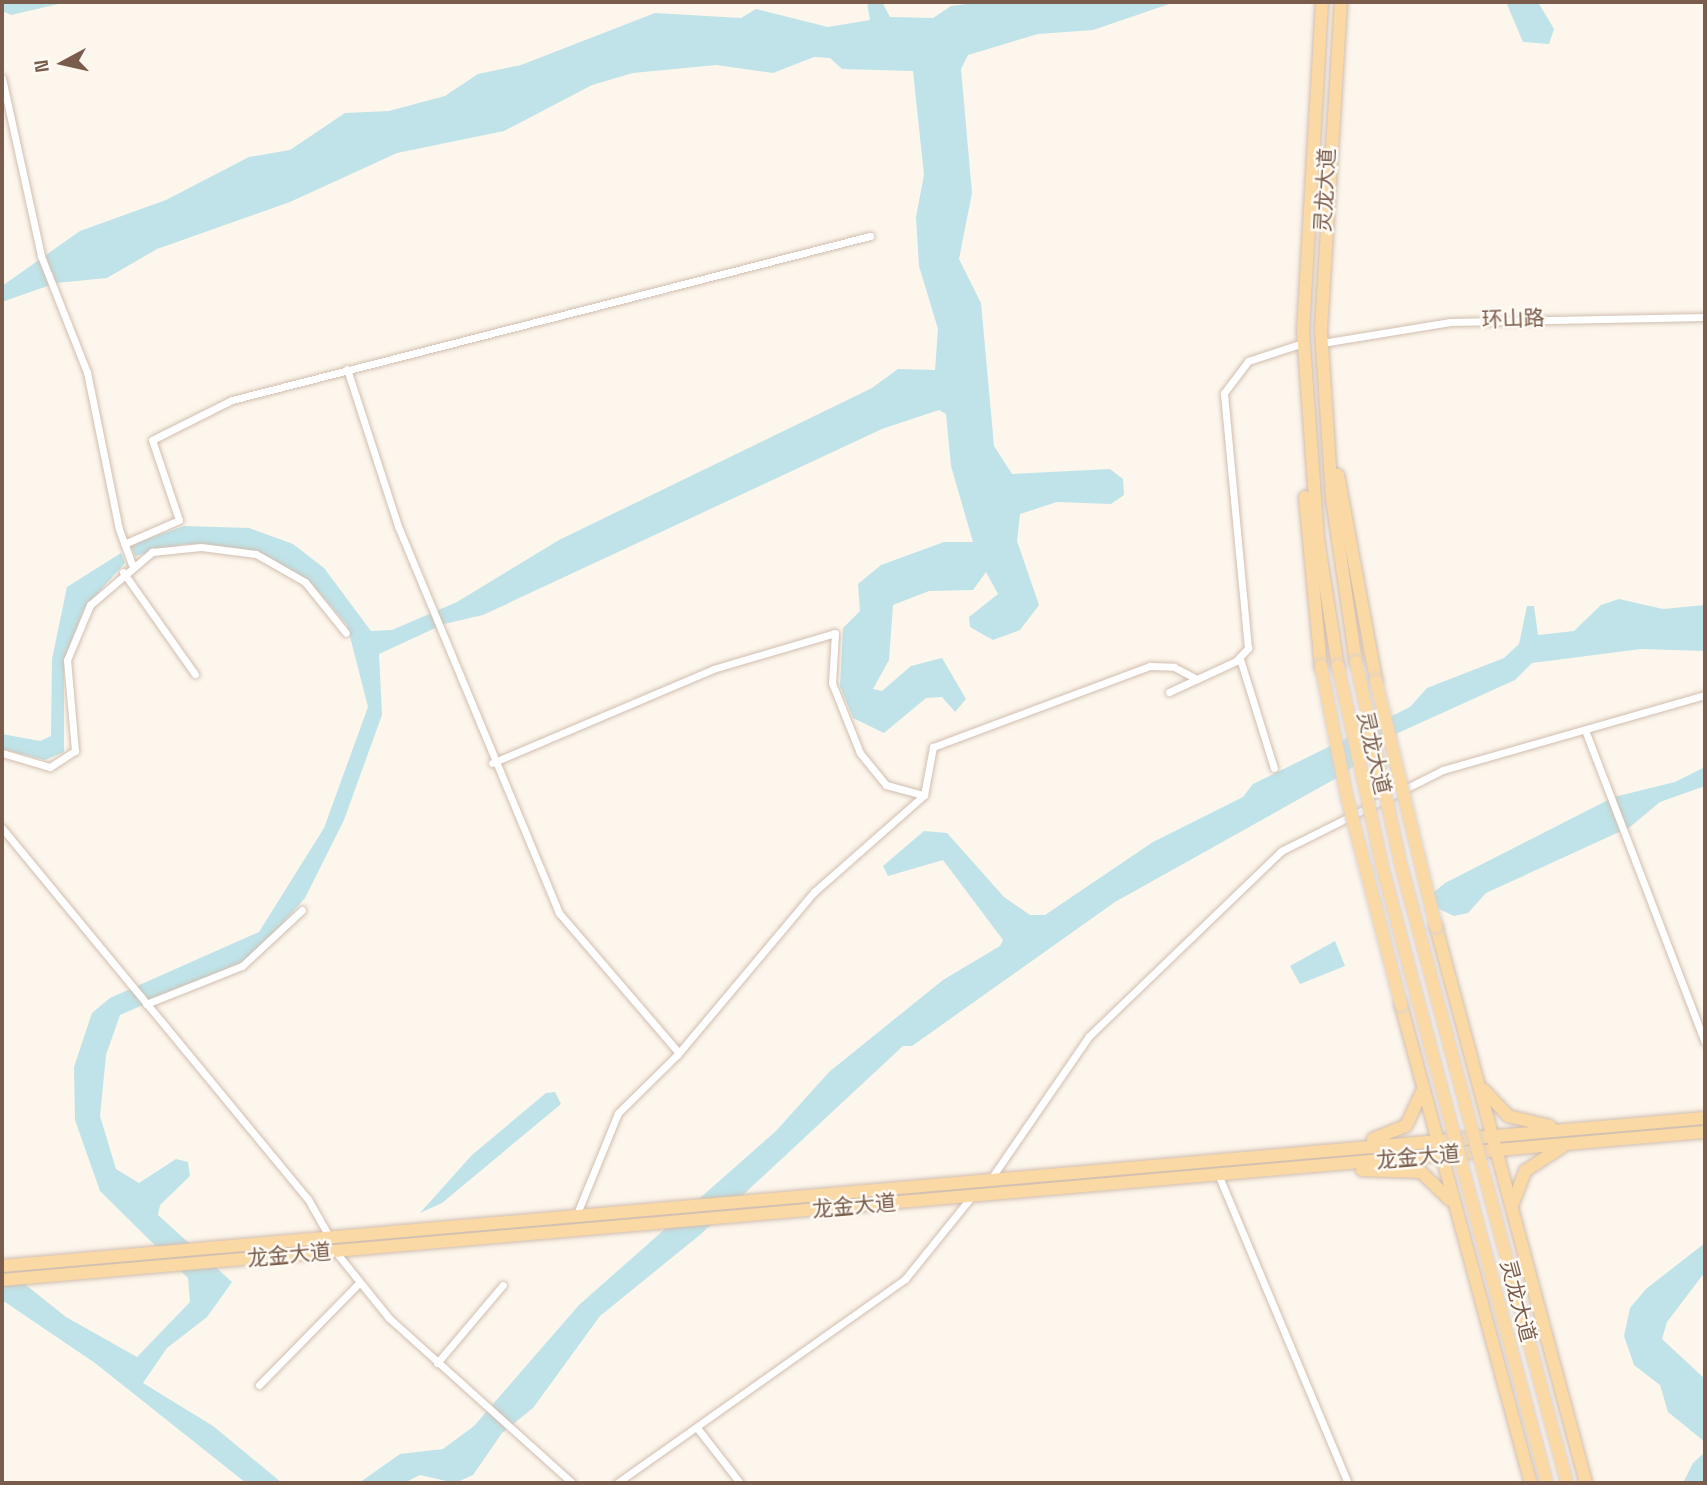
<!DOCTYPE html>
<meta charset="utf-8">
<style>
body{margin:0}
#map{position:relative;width:1707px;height:1485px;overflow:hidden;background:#fdf6ec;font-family:"Space Grotesk","Noto Sans SC",sans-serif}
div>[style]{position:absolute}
.water>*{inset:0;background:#bfe3e8}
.roads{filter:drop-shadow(0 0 2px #d1beb0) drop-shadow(0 0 2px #d1beb0)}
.minor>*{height:7px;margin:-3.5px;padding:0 3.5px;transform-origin:3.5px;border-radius:3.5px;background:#fff}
.primary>*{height:12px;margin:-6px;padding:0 6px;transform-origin:6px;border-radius:6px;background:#fbd9a5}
.bridges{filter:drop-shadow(0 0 2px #dad1cd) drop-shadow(0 0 2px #dad1cd)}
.primary-bridge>*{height:12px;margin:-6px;padding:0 6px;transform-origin:6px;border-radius:6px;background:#fbd9a5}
span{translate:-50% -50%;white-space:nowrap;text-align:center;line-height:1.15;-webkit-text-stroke:5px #fffaf3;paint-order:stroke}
.street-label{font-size:21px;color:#7a5c4d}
.frame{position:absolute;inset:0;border:4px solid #7a5c4d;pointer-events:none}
.north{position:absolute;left:28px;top:28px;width:70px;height:70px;-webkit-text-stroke:5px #fffaf3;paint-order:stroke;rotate:262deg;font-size:19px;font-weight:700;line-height:28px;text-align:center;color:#7a5c4d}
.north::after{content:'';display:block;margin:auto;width:24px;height:32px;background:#7a5c4d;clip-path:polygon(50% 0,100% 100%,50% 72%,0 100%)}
</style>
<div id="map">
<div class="water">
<i style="clip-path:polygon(2px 2px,67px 2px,11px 15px,2px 11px)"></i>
<i style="clip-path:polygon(867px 2px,882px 2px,890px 17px,933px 18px,951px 6px,982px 2px,1175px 2px,1093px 30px,1038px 34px,968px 55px,961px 69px,972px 193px,959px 259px,981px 303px,994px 446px,1012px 474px,1110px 469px,1123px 479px,1124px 495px,1111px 504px,1057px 502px,1020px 514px,1017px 541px,1039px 605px,1020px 630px,993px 640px,970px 627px,969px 617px,998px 594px,986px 572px,973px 590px,929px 591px,893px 605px,889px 660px,873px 689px,882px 691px,911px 666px,942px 658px,966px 699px,955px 712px,942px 697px,926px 698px,884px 733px,853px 718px,840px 686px,843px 628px,860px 611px,858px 584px,881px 565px,944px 542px,973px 542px,951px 466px,946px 414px,939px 410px,882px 429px,483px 615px,444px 624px,379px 654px,382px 715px,344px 820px,305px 898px,251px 958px,120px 1015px,106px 1055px,100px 1116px,116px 1169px,139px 1183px,176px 1159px,188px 1162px,190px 1176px,160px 1205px,158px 1215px,232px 1282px,207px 1317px,167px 1348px,143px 1383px,213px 1426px,282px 1483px,246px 1483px,95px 1363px,2px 1300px,2px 1266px,66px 1317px,137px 1357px,190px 1302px,188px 1278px,100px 1191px,75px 1120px,74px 1067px,92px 1013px,110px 998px,259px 932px,324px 828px,368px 707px,347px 625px,312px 584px,241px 549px,186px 544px,135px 556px,131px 545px,184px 526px,249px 528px,293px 544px,324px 568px,371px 631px,392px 630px,457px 602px,559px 540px,872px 388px,898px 369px,935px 370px,938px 329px,919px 266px,916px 217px,924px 175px,913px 71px,842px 69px,830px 58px,814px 57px,773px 73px,716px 65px,633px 73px,592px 85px,504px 131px,397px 153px,290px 202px,157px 249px,107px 278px,56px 283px,2px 302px,2px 286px,80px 231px,166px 200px,249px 157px,290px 150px,345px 113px,389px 111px,445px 96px,478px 74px,521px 65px,655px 13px,741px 18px,756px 9px,828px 27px,870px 20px)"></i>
<i style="clip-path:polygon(1506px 2px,1538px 2px,1554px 29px,1549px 44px,1523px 42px)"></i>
<i style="clip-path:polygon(121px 553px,125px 563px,85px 607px,64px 660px,64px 752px,45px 760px,2px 749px,2px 734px,40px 741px,51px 736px,52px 659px,67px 587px)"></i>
<i style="clip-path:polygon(1619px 599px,1663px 609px,1705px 605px,1705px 651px,1641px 649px,1532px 663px,1515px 680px,1398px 733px,1342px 775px,1115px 902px,912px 1046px,903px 1046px,701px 1234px,600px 1316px,533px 1408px,502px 1433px,473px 1475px,455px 1483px,420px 1475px,404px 1483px,359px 1483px,400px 1454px,443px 1449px,474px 1426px,579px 1305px,776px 1131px,829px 1072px,943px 980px,1000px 946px,1003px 940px,943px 860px,888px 876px,883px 866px,924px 831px,947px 833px,1004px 897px,1030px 915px,1045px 915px,1153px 842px,1243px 797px,1253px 784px,1410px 707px,1427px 688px,1504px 658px,1519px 644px,1527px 606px,1534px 606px,1538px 635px,1574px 631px,1601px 605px)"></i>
<i style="clip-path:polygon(1705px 767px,1705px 786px,1660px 802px,1630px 827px,1486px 893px,1468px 913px,1454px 916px,1437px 908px,1433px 893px,1445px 883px,1614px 797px,1675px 782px)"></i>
<i style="clip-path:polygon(1335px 941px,1345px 966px,1300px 984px,1290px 966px)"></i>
<i style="clip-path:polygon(546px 1093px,555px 1092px,561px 1104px,442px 1203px,420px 1213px,472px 1155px)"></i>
<i style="clip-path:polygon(1705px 1243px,1705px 1272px,1667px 1322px,1662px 1339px,1705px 1379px,1705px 1442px,1668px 1412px,1660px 1385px,1634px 1365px,1624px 1336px,1630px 1308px,1646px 1289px)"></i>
<i style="clip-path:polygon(1705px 1452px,1705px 1483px,1683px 1483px,1693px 1463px)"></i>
</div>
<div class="roads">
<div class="minor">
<i style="left:2px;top:78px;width:182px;rotate:77.6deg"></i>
<i style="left:41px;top:256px;width:125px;rotate:68.4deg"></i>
<i style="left:87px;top:372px;width:160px;rotate:78.5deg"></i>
<i style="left:119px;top:529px;width:37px;rotate:70deg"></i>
<i style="left:1322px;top:343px;width:130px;rotate:-9.3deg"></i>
<i style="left:1450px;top:322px;width:255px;rotate:-1.1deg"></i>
<i style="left:347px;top:369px;width:165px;rotate:72deg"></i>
<i style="left:398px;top:526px;width:419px;rotate:67.4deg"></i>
<i style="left:559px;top:913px;width:184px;rotate:49.4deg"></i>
<i style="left:124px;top:544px;width:60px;rotate:-23.6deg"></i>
<i style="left:179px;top:520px;width:84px;rotate:-108.6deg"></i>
<i style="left:152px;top:440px;width:89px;rotate:-26.6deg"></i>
<i style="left:232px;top:400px;width:659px;rotate:-14.42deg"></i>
<i style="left:123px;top:572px;width:125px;rotate:54.8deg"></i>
<i style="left:1240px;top:659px;width:114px;rotate:72.7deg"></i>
<i style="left:1169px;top:692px;width:74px;rotate:-24.8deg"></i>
<i style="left:1236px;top:661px;width:18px;rotate:-47deg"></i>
<i style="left:1248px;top:648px;width:256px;rotate:-95.4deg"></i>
<i style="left:1224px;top:393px;width:40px;rotate:-53deg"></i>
<i style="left:1248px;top:361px;width:58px;rotate:-18.1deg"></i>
<i style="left:1585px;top:730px;width:334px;rotate:69deg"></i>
<i style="left:2px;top:753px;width:50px;rotate:16.3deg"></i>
<i style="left:50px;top:767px;width:30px;rotate:-33deg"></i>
<i style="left:75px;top:751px;width:91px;rotate:-95deg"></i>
<i style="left:67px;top:660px;width:60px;rotate:-67.3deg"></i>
<i style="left:90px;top:605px;width:82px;rotate:-40.5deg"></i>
<i style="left:152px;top:552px;width:49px;rotate:-5.8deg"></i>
<i style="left:201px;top:547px;width:55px;rotate:7.3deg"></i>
<i style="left:256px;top:554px;width:56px;rotate:29.7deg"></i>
<i style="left:305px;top:582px;width:65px;rotate:51.2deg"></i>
<i style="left:492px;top:763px;width:240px;rotate:-23deg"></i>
<i style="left:713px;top:669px;width:127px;rotate:-16.4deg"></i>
<i style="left:835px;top:633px;width:50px;rotate:93.4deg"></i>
<i style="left:832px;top:683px;width:75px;rotate:68.2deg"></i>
<i style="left:860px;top:753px;width:41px;rotate:50.9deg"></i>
<i style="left:886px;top:785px;width:39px;rotate:15deg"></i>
<i style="left:2px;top:828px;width:481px;rotate:50.5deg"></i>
<i style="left:308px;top:1199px;width:45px;rotate:60.6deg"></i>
<i style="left:146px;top:1004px;width:103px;rotate:-21.6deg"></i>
<i style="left:242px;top:966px;width:82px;rotate:-43deg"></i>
<i style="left:1218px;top:1174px;width:335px;rotate:67.2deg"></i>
<i style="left:990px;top:1180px;width:175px;rotate:-55.5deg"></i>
<i style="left:1089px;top:1036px;width:267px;rotate:-43.9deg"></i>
<i style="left:1281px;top:851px;width:181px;rotate:-26.6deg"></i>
<i style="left:1443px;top:770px;width:273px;rotate:-16deg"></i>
<i style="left:576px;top:1216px;width:111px;rotate:-67.8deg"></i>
<i style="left:618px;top:1113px;width:83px;rotate:-44.5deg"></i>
<i style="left:677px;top:1055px;width:213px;rotate:-50deg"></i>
<i style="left:814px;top:892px;width:147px;rotate:-41.4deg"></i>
<i style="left:924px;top:795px;width:49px;rotate:-79.4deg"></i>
<i style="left:933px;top:747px;width:232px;rotate:-20.5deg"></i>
<i style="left:1150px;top:666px;width:24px;rotate:2deg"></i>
<i style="left:1174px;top:667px;width:26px;rotate:28deg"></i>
<i style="left:335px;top:1251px;width:86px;rotate:51.1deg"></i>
<i style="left:389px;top:1318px;width:246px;rotate:42deg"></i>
<i style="left:437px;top:1363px;width:102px;rotate:-49.8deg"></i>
<i style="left:259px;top:1385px;width:140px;rotate:-45.6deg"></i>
<i style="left:698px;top:1429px;width:68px;rotate:52.1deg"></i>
<i style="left:617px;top:1483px;width:353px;rotate:-35.3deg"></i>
<i style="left:905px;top:1279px;width:107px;rotate:-51.1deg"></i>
</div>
<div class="primary">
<i style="left:1322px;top:2px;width:330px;rotate:93.3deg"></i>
<i style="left:1303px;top:331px;width:209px;rotate:85.9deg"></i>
<i style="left:1318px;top:539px;width:129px;rotate:81.1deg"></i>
<i style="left:1341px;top:2px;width:330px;rotate:93.5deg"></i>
<i style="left:1321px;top:331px;width:167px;rotate:86.2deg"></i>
<i style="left:1332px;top:498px;width:166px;rotate:81.7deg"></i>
<i style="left:1338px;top:475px;width:209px;rotate:79.5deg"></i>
<i style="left:1305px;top:497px;width:170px;rotate:84.6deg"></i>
<i style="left:1436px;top:927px;width:576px;rotate:74.9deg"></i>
<i style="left:1401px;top:1005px;width:495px;rotate:74.8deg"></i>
<i style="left:1484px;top:1090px;width:35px;rotate:47deg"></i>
<i style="left:1508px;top:1116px;width:43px;rotate:13.4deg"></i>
<i style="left:1373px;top:1139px;width:35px;rotate:-22deg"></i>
<i style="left:1406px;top:1126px;width:38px;rotate:-65deg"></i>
<i style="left:1362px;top:1170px;width:59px;rotate:1.9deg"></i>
<i style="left:1421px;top:1172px;width:40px;rotate:44deg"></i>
<i style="left:1513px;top:1203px;width:34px;rotate:-69deg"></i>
<i style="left:1525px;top:1171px;width:44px;rotate:-33deg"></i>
<i style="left:2px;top:1266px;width:1709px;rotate:-4.97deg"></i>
<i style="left:2px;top:1280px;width:1709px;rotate:-4.97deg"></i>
</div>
</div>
<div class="bridges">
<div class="primary-bridge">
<i style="left:1356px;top:662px;width:204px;rotate:77.5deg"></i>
<i style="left:1400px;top:861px;width:644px;rotate:74.97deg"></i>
<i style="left:1321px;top:666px;width:134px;rotate:78.8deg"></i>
<i style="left:1347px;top:797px;width:215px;rotate:75.4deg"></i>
<i style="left:1338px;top:666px;width:204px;rotate:77.5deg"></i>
<i style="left:1382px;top:865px;width:640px;rotate:75.05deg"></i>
<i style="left:1376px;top:681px;width:253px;rotate:76.3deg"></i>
</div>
</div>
<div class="street-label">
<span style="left:1325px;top:190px;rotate:-87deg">灵龙大道</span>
<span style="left:1513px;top:319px;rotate:-2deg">环山路</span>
<span style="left:1374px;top:753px;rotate:77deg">灵龙大道</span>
<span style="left:1418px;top:1157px;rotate:-5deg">龙金大道</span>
<span style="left:854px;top:1206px;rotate:-5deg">龙金大道</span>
<span style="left:289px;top:1255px;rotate:-5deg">龙金大道</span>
<span style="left:1518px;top:1301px;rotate:75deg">灵龙大道</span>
</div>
<div class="frame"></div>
<div class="north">N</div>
</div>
